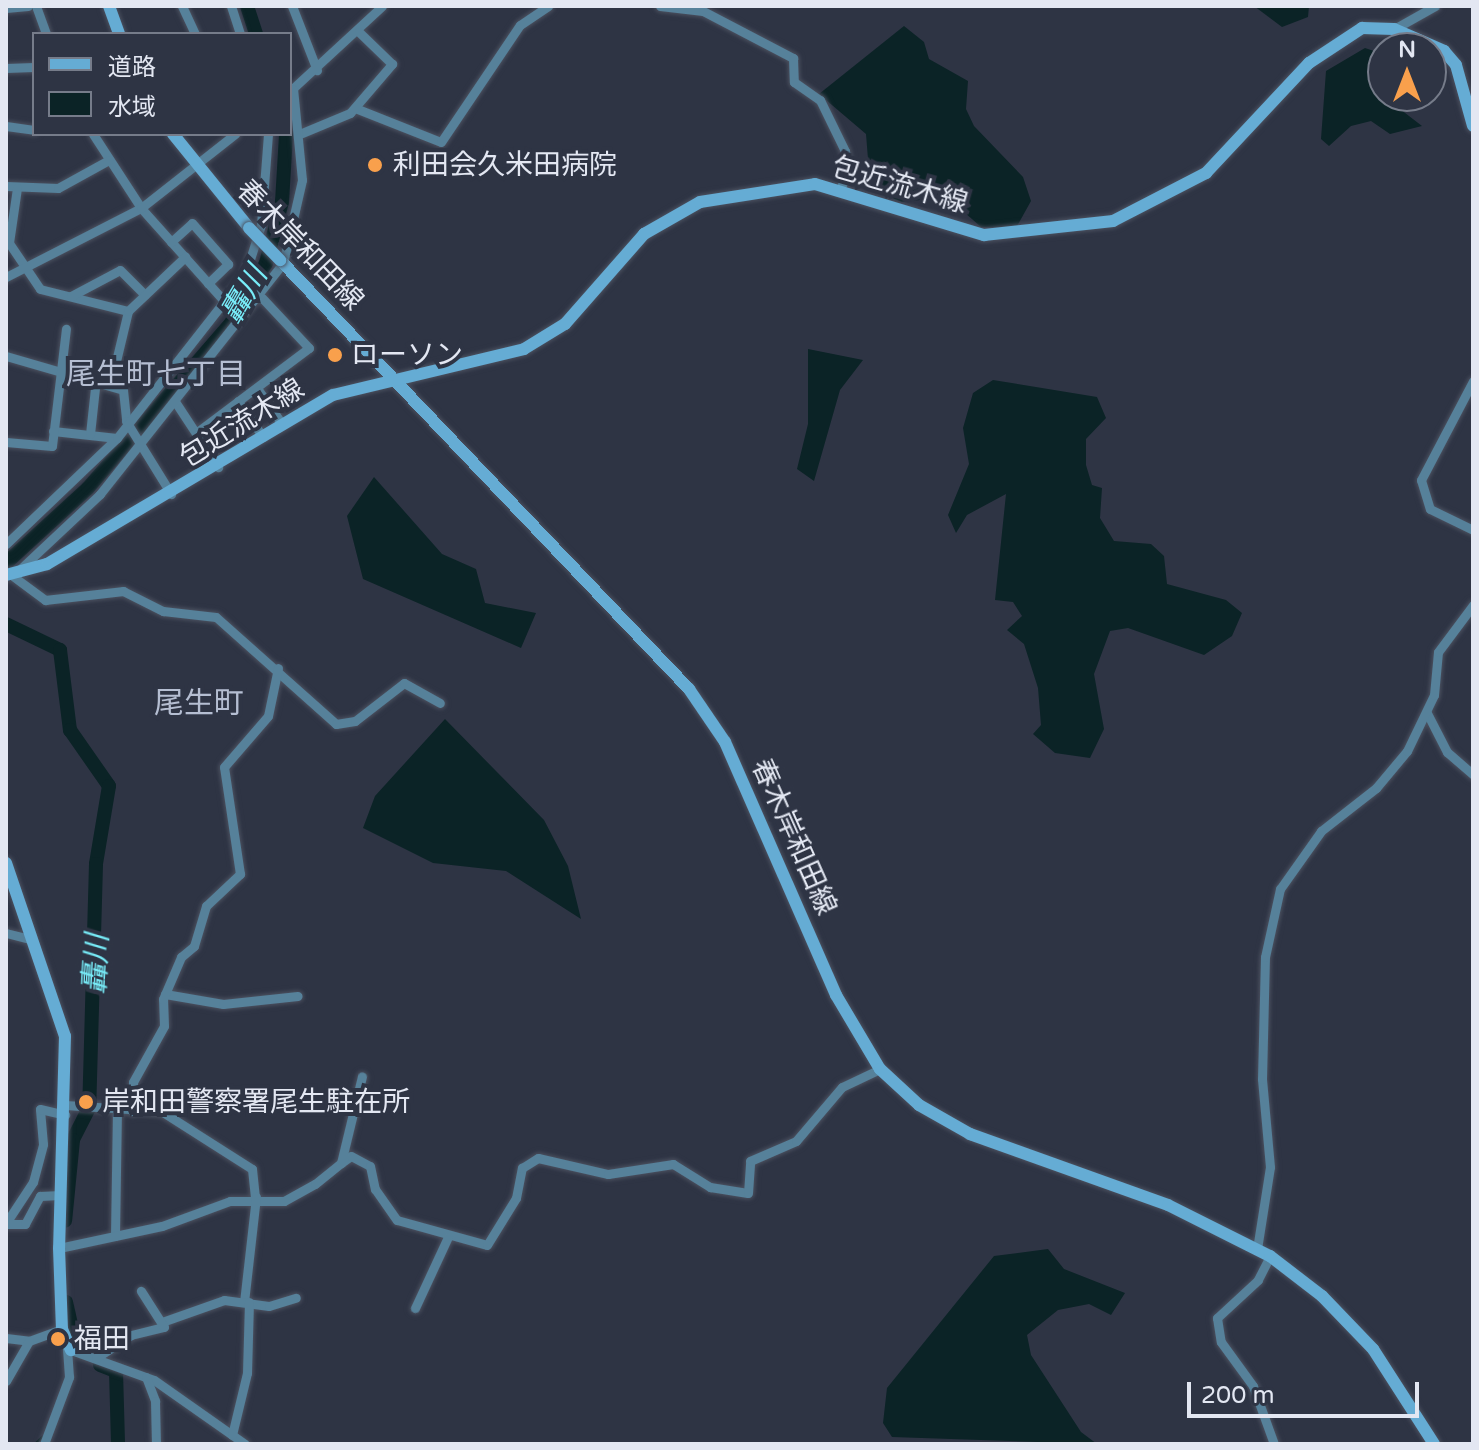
<!DOCTYPE html>
<meta charset="utf-8">
<style>
body{margin:0}
#map{position:relative;width:1479px;height:1450px;overflow:hidden;background:#2e3444;font-family:"Varela Round","Noto Sans JP",sans-serif}
div>[style]{position:absolute}
.water>*{inset:0;background:#0b2326}
.stream>*{height:2px;margin:-1px;padding:0 1px;transform-origin:1px;border-radius:1px;background:#0b2326}
.river>*{height:14px;margin:-7px;padding:0 7px;transform-origin:7px;border-radius:7px;background:#0b2326}
.roads{filter:drop-shadow(0 0 2px #4b5160) drop-shadow(0 0 2px #4b5160)}
.street>*{height:9px;margin:-4.5px;padding:0 4.5px;transform-origin:4.5px;border-radius:4.5px;background:#56819a}
.secondary>*{height:12px;margin:-6px;padding:0 6px;transform-origin:6px;border-radius:6px;background:#65acd4}
.bridges{filter:drop-shadow(0 0 2px #4b5160) drop-shadow(0 0 2px #4b5160)}
.secondary-bridge>*{height:12px;margin:-6px;padding:0 6px;transform-origin:6px;border-radius:6px;background:#65acd4}
.dots>*{width:22px;height:22px;translate:-50% -50%;box-sizing:border-box;border:4px solid #2e3444;border-radius:50%}
span{translate:-50% -50%;white-space:nowrap;text-align:center;line-height:1.15;-webkit-text-stroke:8px #2e3444;paint-order:stroke}
.poi-label{font-size:28px;color:#e3e7f2}
.left{translate:0 -50%;text-align:left}
.street-label{font-size:28px;color:#e3e7f2}
.water-label{font-size:30px;color:#78edf9;font-style:italic}
.neighbourhood-label{font-size:30px;color:#b5bed2}
.frame{position:absolute;inset:0;border:8px solid #e3e7f2;pointer-events:none}
.legend{position:absolute;left:32px;top:32px;width:260px;height:104px;box-sizing:border-box;background:#2e3444;border:2px solid #767c8a;margin:0;padding:10px 14px;list-style:none;font-size:24px;color:#e3e7f2}
.legend li{display:flex;align-items:center;gap:16px;height:40px}
.legend b{width:40px;border:2px solid #767c8a}
.north{position:absolute;left:1367px;top:32px;width:80px;height:80px;box-sizing:border-box;background:#2e3444;border:2px solid #767c8a;border-radius:50%;rotate:0deg;font-size:22px;font-weight:700;line-height:32px;text-align:center;color:#e3e7f2}
.north::after{content:'';display:block;margin:auto;width:28px;height:36px;background:#f9a04c;clip-path:polygon(50% 0,100% 100%,50% 72%,0 100%)}
.scale{position:absolute;left:1187px;top:1382px;width:232px;height:36px;box-sizing:border-box;border:4px solid #e3e7f2;border-top:0;padding-left:10px;font-size:24px;line-height:28px;white-space:nowrap;color:#e3e7f2;-webkit-text-stroke:6px #2e3444;paint-order:stroke}
</style>
<div id="map">
<div class="water">
<i style="clip-path:polygon(1254px 6px,1309px 6px,1308px 17px,1282px 27px)"></i>
<i style="clip-path:polygon(904px 26px,924px 42px,929px 59px,968px 81px,966px 109px,974px 126px,1023px 177px,1031px 201px,1016px 228px,981px 227px,947px 197px,902px 202px,880px 193px,870px 184px,866px 134px,819px 94px)"></i>
<i style="clip-path:polygon(1365px 48px,1383px 54px,1383px 96px,1422px 126px,1390px 134px,1371px 121px,1351px 126px,1329px 146px,1321px 139px,1326px 71px)"></i>
<i style="clip-path:polygon(808px 349px,863px 360px,840px 390px,814px 481px,797px 469px,808px 424px)"></i>
<i style="clip-path:polygon(993px 380px,1097px 397px,1106px 418px,1086px 439px,1086px 465px,1092px 485px,1102px 488px,1100px 518px,1114px 541px,1151px 544px,1164px 556px,1167px 584px,1226px 600px,1242px 613px,1232px 636px,1204px 655px,1128px 628px,1110px 631px,1094px 674px,1104px 729px,1090px 758px,1055px 753px,1033px 734px,1041px 725px,1038px 688px,1024px 644px,1007px 630px,1022px 616px,1013px 602px,995px 600px,1006px 494px,967px 515px,956px 533px,948px 515px,969px 464px,963px 428px,973px 393px)"></i>
<i style="clip-path:polygon(374px 477px,442px 554px,476px 569px,485px 603px,536px 613px,521px 648px,363px 579px,347px 516px)"></i>
<i style="clip-path:polygon(445px 719px,544px 820px,568px 866px,581px 919px,506px 871px,433px 863px,363px 828px,375px 796px)"></i>
<i style="clip-path:polygon(1048px 1249px,1064px 1269px,1125px 1293px,1111px 1315px,1089px 1304px,1058px 1310px,1027px 1335px,1031px 1355px,1081px 1432px,1097px 1444px,892px 1437px,883px 1423px,887px 1388px,994px 1256px)"></i>
</div>
<div class="stream">
<i style="left:35px;top:1444px;width:10px;rotate:-45deg"></i>
</div>
<div class="river">
<i style="left:247px;top:6px;width:29px;rotate:72deg"></i>
<i style="left:6px;top:563px;width:111px;rotate:-42.4deg"></i>
<i style="left:88px;top:488px;width:218px;rotate:-49.1deg"></i>
<i style="left:231px;top:323px;width:69px;rotate:-59.7deg"></i>
<i style="left:266px;top:263px;width:63px;rotate:-75.3deg"></i>
<i style="left:282px;top:202px;width:68px;rotate:-86.6deg"></i>
<i style="left:6px;top:624px;width:60px;rotate:25.7deg"></i>
<i style="left:60px;top:650px;width:81px;rotate:82.9deg"></i>
<i style="left:70px;top:730px;width:68px;rotate:55.1deg"></i>
<i style="left:109px;top:786px;width:79px;rotate:99.5deg"></i>
<i style="left:96px;top:864px;width:244px;rotate:91.6deg"></i>
<i style="left:89px;top:1108px;width:36px;rotate:117deg"></i>
<i style="left:73px;top:1140px;width:81px;rotate:95.6deg"></i>
<i style="left:66px;top:1302px;width:50px;rotate:77.3deg"></i>
<i style="left:100px;top:1365px;width:17px;rotate:21deg"></i>
<i style="left:116px;top:1371px;width:73px;rotate:88.4deg"></i>
</div>
<div class="roads">
<div class="street">
<i style="left:36px;top:6px;width:30px;rotate:70deg"></i>
<i style="left:182px;top:6px;width:31px;rotate:65deg"></i>
<i style="left:231px;top:6px;width:29px;rotate:72deg"></i>
<i style="left:292px;top:6px;width:69px;rotate:68.7deg"></i>
<i style="left:660px;top:6px;width:43px;rotate:6.6deg"></i>
<i style="left:703px;top:11px;width:102px;rotate:27.6deg"></i>
<i style="left:793px;top:58px;width:24px;rotate:88deg"></i>
<i style="left:794px;top:82px;width:32px;rotate:35deg"></i>
<i style="left:820px;top:100px;width:57px;rotate:63.9deg"></i>
<i style="left:845px;top:151px;width:22px;rotate:82deg"></i>
<i style="left:848px;top:173px;width:18px;rotate:117deg"></i>
<i style="left:6px;top:8px;width:22px;rotate:-5deg"></i>
<i style="left:1394px;top:29px;width:47px;rotate:-29.3deg"></i>
<i style="left:6px;top:68px;width:28px;rotate:-2deg"></i>
<i style="left:290px;top:91px;width:125px;rotate:-42.7deg"></i>
<i style="left:355px;top:108px;width:92px;rotate:21.6deg"></i>
<i style="left:441px;top:142px;width:141px;rotate:-56deg"></i>
<i style="left:520px;top:25px;width:34px;rotate:-34deg"></i>
<i style="left:6px;top:126px;width:28px;rotate:8deg"></i>
<i style="left:302px;top:133px;width:52px;rotate:-22.6deg"></i>
<i style="left:350px;top:113px;width:65px;rotate:-49.4deg"></i>
<i style="left:392px;top:64px;width:46px;rotate:-135.9deg"></i>
<i style="left:93px;top:134px;width:88px;rotate:57deg"></i>
<i style="left:141px;top:208px;width:127px;rotate:48.2deg"></i>
<i style="left:6px;top:186px;width:52px;rotate:2.2deg"></i>
<i style="left:58px;top:188px;width:58px;rotate:-28.8deg"></i>
<i style="left:17px;top:188px;width:56px;rotate:98.3deg"></i>
<i style="left:9px;top:243px;width:55px;rotate:56deg"></i>
<i style="left:40px;top:289px;width:91px;rotate:14deg"></i>
<i style="left:171px;top:242px;width:28px;rotate:-42deg"></i>
<i style="left:192px;top:223px;width:55px;rotate:48.7deg"></i>
<i style="left:228px;top:264px;width:28px;rotate:136deg"></i>
<i style="left:6px;top:277px;width:152px;rotate:-27.1deg"></i>
<i style="left:141px;top:208px;width:120px;rotate:-38.2deg"></i>
<i style="left:71px;top:296px;width:55px;rotate:-28deg"></i>
<i style="left:120px;top:270px;width:35px;rotate:45deg"></i>
<i style="left:6px;top:356px;width:122px;rotate:16.2deg"></i>
<i style="left:123px;top:390px;width:31px;rotate:84deg"></i>
<i style="left:126px;top:421px;width:86px;rotate:58.3deg"></i>
<i style="left:1473px;top:381px;width:112px;rotate:117.7deg"></i>
<i style="left:1421px;top:480px;width:30px;rotate:73deg"></i>
<i style="left:1430px;top:509px;width:48px;rotate:26deg"></i>
<i style="left:111px;top:382px;width:73px;rotate:-76.5deg"></i>
<i style="left:128px;top:311px;width:79px;rotate:-43.5deg"></i>
<i style="left:257px;top:388px;width:44px;rotate:55.2deg"></i>
<i style="left:238px;top:401px;width:44px;rotate:55.2deg"></i>
<i style="left:176px;top:403px;width:77px;rotate:56.7deg"></i>
<i style="left:53px;top:431px;width:64px;rotate:6.2deg"></i>
<i style="left:197px;top:432px;width:140px;rotate:-36.9deg"></i>
<i style="left:309px;top:348px;width:69px;rotate:-133.2deg"></i>
<i style="left:90px;top:434px;width:55px;rotate:-83.8deg"></i>
<i style="left:6px;top:442px;width:46px;rotate:5deg"></i>
<i style="left:52px;top:446px;width:118px;rotate:-83.2deg"></i>
<i style="left:6px;top:544px;width:153px;rotate:-43.7deg"></i>
<i style="left:117px;top:438px;width:207px;rotate:-51.9deg"></i>
<i style="left:245px;top:275px;width:52px;rotate:-72.3deg"></i>
<i style="left:261px;top:225px;width:91px;rotate:-85.6deg"></i>
<i style="left:17px;top:572px;width:114px;rotate:-43.2deg"></i>
<i style="left:100px;top:494px;width:295px;rotate:-51.6deg"></i>
<i style="left:283px;top:263px;width:85px;rotate:-77.1deg"></i>
<i style="left:302px;top:180px;width:91px;rotate:-95.6deg"></i>
<i style="left:10px;top:574px;width:44px;rotate:36.6deg"></i>
<i style="left:45px;top:600px;width:79px;rotate:-6.6deg"></i>
<i style="left:123px;top:591px;width:45px;rotate:26.6deg"></i>
<i style="left:163px;top:611px;width:53px;rotate:6.5deg"></i>
<i style="left:216px;top:617px;width:161px;rotate:41.7deg"></i>
<i style="left:336px;top:724px;width:19px;rotate:-9deg"></i>
<i style="left:355px;top:721px;width:62px;rotate:-37.8deg"></i>
<i style="left:404px;top:683px;width:41px;rotate:29.1deg"></i>
<i style="left:1427px;top:713px;width:44px;rotate:62.9deg"></i>
<i style="left:1447px;top:752px;width:35px;rotate:41deg"></i>
<i style="left:6px;top:933px;width:25px;rotate:14deg"></i>
<i style="left:165px;top:994px;width:59px;rotate:9.8deg"></i>
<i style="left:223px;top:1004px;width:75px;rotate:-6.1deg"></i>
<i style="left:65px;top:1105px;width:96px;rotate:3.6deg"></i>
<i style="left:161px;top:1111px;width:108px;rotate:32.5deg"></i>
<i style="left:252px;top:1169px;width:28px;rotate:84deg"></i>
<i style="left:132px;top:1111px;width:29px;rotate:-88deg"></i>
<i style="left:133px;top:1082px;width:64px;rotate:-61deg"></i>
<i style="left:164px;top:1026px;width:27px;rotate:-92deg"></i>
<i style="left:163px;top:999px;width:46px;rotate:-66.8deg"></i>
<i style="left:181px;top:957px;width:17px;rotate:-40deg"></i>
<i style="left:194px;top:946px;width:42px;rotate:-73.3deg"></i>
<i style="left:206px;top:906px;width:47px;rotate:-43.3deg"></i>
<i style="left:240px;top:874px;width:108px;rotate:-98.5deg"></i>
<i style="left:224px;top:767px;width:67px;rotate:-49.2deg"></i>
<i style="left:268px;top:716px;width:49px;rotate:-78.2deg"></i>
<i style="left:341px;top:1163px;width:12px;rotate:-35deg"></i>
<i style="left:351px;top:1156px;width:21px;rotate:28deg"></i>
<i style="left:370px;top:1166px;width:24px;rotate:78deg"></i>
<i style="left:375px;top:1189px;width:38px;rotate:55deg"></i>
<i style="left:397px;top:1220px;width:93px;rotate:15.5deg"></i>
<i style="left:487px;top:1245px;width:55px;rotate:-58.3deg"></i>
<i style="left:516px;top:1198px;width:31px;rotate:-79deg"></i>
<i style="left:522px;top:1168px;width:19px;rotate:-32deg"></i>
<i style="left:538px;top:1158px;width:72px;rotate:12.9deg"></i>
<i style="left:608px;top:1174px;width:66px;rotate:-8.7deg"></i>
<i style="left:673px;top:1164px;width:44px;rotate:31.9deg"></i>
<i style="left:710px;top:1187px;width:38px;rotate:9deg"></i>
<i style="left:748px;top:1193px;width:32px;rotate:-86deg"></i>
<i style="left:750px;top:1161px;width:50px;rotate:-23.5deg"></i>
<i style="left:796px;top:1141px;width:71px;rotate:-49.6deg"></i>
<i style="left:842px;top:1087px;width:42px;rotate:-25.3deg"></i>
<i style="left:6px;top:1223px;width:49px;rotate:-56.6deg"></i>
<i style="left:33px;top:1182px;width:39px;rotate:-75deg"></i>
<i style="left:43px;top:1144px;width:35px;rotate:-95deg"></i>
<i style="left:40px;top:1109px;width:26px;rotate:13deg"></i>
<i style="left:6px;top:1224px;width:19px"></i>
<i style="left:25px;top:1224px;width:32px;rotate:-62deg"></i>
<i style="left:40px;top:1196px;width:20px;rotate:-3deg"></i>
<i style="left:115px;top:1236px;width:124px;rotate:-89.1deg"></i>
<i style="left:59px;top:1248px;width:105px;rotate:-12.1deg"></i>
<i style="left:162px;top:1226px;width:72px;rotate:-20.2deg"></i>
<i style="left:230px;top:1201px;width:54px"></i>
<i style="left:284px;top:1201px;width:35px;rotate:-29deg"></i>
<i style="left:315px;top:1184px;width:33px;rotate:-39deg"></i>
<i style="left:341px;top:1163px;width:89px;rotate:-76.4deg"></i>
<i style="left:1257px;top:1249px;width:83px;rotate:-81deg"></i>
<i style="left:1270px;top:1167px;width:88px;rotate:-95.2deg"></i>
<i style="left:1262px;top:1079px;width:122px;rotate:-88.6deg"></i>
<i style="left:1265px;top:957px;width:70px;rotate:-77.6deg"></i>
<i style="left:1280px;top:889px;width:71px;rotate:-54.7deg"></i>
<i style="left:1321px;top:831px;width:70px;rotate:-38deg"></i>
<i style="left:1376px;top:788px;width:48px;rotate:-50deg"></i>
<i style="left:1407px;top:751px;width:62px;rotate:-64.3deg"></i>
<i style="left:1434px;top:695px;width:43px;rotate:-84.7deg"></i>
<i style="left:1438px;top:652px;width:59px;rotate:-53.3deg"></i>
<i style="left:1270px;top:1256px;width:27px;rotate:117deg"></i>
<i style="left:1258px;top:1280px;width:56px;rotate:137.2deg"></i>
<i style="left:1217px;top:1318px;width:24px;rotate:81deg"></i>
<i style="left:1221px;top:1342px;width:54px;rotate:54deg"></i>
<i style="left:1253px;top:1386px;width:62px;rotate:70.1deg"></i>
<i style="left:244px;top:1302px;width:106px;rotate:-83.5deg"></i>
<i style="left:415px;top:1308px;width:78px;rotate:-65.1deg"></i>
<i style="left:162px;top:1322px;width:66px;rotate:-19.5deg"></i>
<i style="left:224px;top:1300px;width:45px;rotate:7.6deg"></i>
<i style="left:269px;top:1306px;width:28px;rotate:-17deg"></i>
<i style="left:6px;top:1338px;width:23px;rotate:7deg"></i>
<i style="left:29px;top:1341px;width:35px;rotate:-20deg"></i>
<i style="left:71px;top:1350px;width:88px;rotate:19.9deg"></i>
<i style="left:154px;top:1380px;width:111px;rotate:35.1deg"></i>
<i style="left:96px;top:1358px;width:42px;rotate:-33.3deg"></i>
<i style="left:131px;top:1335px;width:34px;rotate:-14deg"></i>
<i style="left:164px;top:1327px;width:43px;rotate:-122.6deg"></i>
<i style="left:146px;top:1377px;width:26px;rotate:69deg"></i>
<i style="left:155px;top:1401px;width:43px;rotate:88.7deg"></i>
<i style="left:6px;top:1381px;width:46px;rotate:-60.1deg"></i>
<i style="left:232px;top:1435px;width:64px;rotate:-76.4deg"></i>
<i style="left:247px;top:1373px;width:71px;rotate:-88.4deg"></i>
<i style="left:44px;top:1444px;width:72px;rotate:-69.5deg"></i>
<i style="left:69px;top:1377px;width:29px;rotate:-94deg"></i>
</div>
<div class="secondary">
<i style="left:109px;top:6px;width:30px;rotate:70deg"></i>
<i style="left:173px;top:134px;width:121px;rotate:51deg"></i>
<i style="left:280px;top:260px;width:593px;rotate:46.37deg"></i>
<i style="left:689px;top:689px;width:64px;rotate:55.8deg"></i>
<i style="left:725px;top:742px;width:276px;rotate:66.3deg"></i>
<i style="left:836px;top:995px;width:86px;rotate:59.3deg"></i>
<i style="left:880px;top:1069px;width:53px;rotate:42.7deg"></i>
<i style="left:919px;top:1105px;width:59px;rotate:29.6deg"></i>
<i style="left:970px;top:1134px;width:210px;rotate:19.7deg"></i>
<i style="left:1168px;top:1205px;width:114px;rotate:26.6deg"></i>
<i style="left:1270px;top:1256px;width:66px;rotate:37.6deg"></i>
<i style="left:1322px;top:1296px;width:74px;rotate:46.1deg"></i>
<i style="left:1373px;top:1349px;width:113px;rotate:57.3deg"></i>
<i style="left:6px;top:575px;width:42px;rotate:-15deg"></i>
<i style="left:47px;top:564px;width:332px;rotate:-30.6deg"></i>
<i style="left:333px;top:395px;width:196px;rotate:-13.5deg"></i>
<i style="left:524px;top:349px;width:48px;rotate:-31.4deg"></i>
<i style="left:565px;top:324px;width:120px;rotate:-48.7deg"></i>
<i style="left:644px;top:234px;width:64px;rotate:-29.7deg"></i>
<i style="left:700px;top:202px;width:116px;rotate:-8.9deg"></i>
<i style="left:815px;top:184px;width:177px;rotate:16.8deg"></i>
<i style="left:984px;top:235px;width:130px;rotate:-6.2deg"></i>
<i style="left:1113px;top:221px;width:105px;rotate:-27.3deg"></i>
<i style="left:1206px;top:173px;width:151px;rotate:-46.9deg"></i>
<i style="left:1309px;top:63px;width:64px;rotate:-33.4deg"></i>
<i style="left:1362px;top:28px;width:32px;rotate:2deg"></i>
<i style="left:1394px;top:29px;width:55px;rotate:23.7deg"></i>
<i style="left:1444px;top:51px;width:18px;rotate:49deg"></i>
<i style="left:1456px;top:65px;width:63px;rotate:74.4deg"></i>
<i style="left:6px;top:863px;width:183px;rotate:71.2deg"></i>
<i style="left:65px;top:1036px;width:212px;rotate:91.6deg"></i>
<i style="left:59px;top:1248px;width:81px;rotate:87.9deg"></i>
<i style="left:62px;top:1329px;width:23px;rotate:67deg"></i>
</div>
</div>
<div class="bridges">
<div class="secondary-bridge">
<i style="left:249px;top:228px;width:45px;rotate:45.9deg"></i>
</div>
</div>
<div class="dots">
<i style="left:375px;top:165px;background:#f9a04c"></i>
<i style="left:335px;top:355px;background:#f9a04c"></i>
<i style="left:86px;top:1102px;background:#f9a04c"></i>
<i style="left:58px;top:1339px;background:#f9a04c"></i>
</div>
<div class="poi-label">
<span class="left" style="left:393px;top:165px">利田会久米田病院</span>
<span class="left" style="left:351px;top:355px">ローソン</span>
<span class="left" style="left:102px;top:1102px">岸和田警察署尾生駐在所</span>
<span class="left" style="left:74px;top:1339px">福田</span>
</div>
<div class="street-label">
<span style="left:900px;top:185px;rotate:16deg">包近流木線</span>
<span style="left:300px;top:245px;rotate:46deg">春木岸和田線</span>
<span style="left:242px;top:423px;rotate:-32deg">包近流木線</span>
<span style="left:794px;top:837px;rotate:66deg">春木岸和田線</span>
</div>
<div class="water-label">
<span style="left:245px;top:295px;rotate:-60deg">轟川</span>
<span style="left:97px;top:964px;rotate:-87deg">轟川</span>
</div>
<div class="neighbourhood-label">
<span style="left:156px;top:375px">尾生町七丁目</span>
<span style="left:199px;top:704px">尾生町</span>
</div>
<div class="frame"></div>
<ul class="legend">
<li><b style="height:10px;background:#65acd4"></b>道路</li>
<li><b style="height:22px;background:#0b2326"></b>水域</li>
</ul>
<div class="north">N</div>
<div class="scale">200 m</div>
</div>
